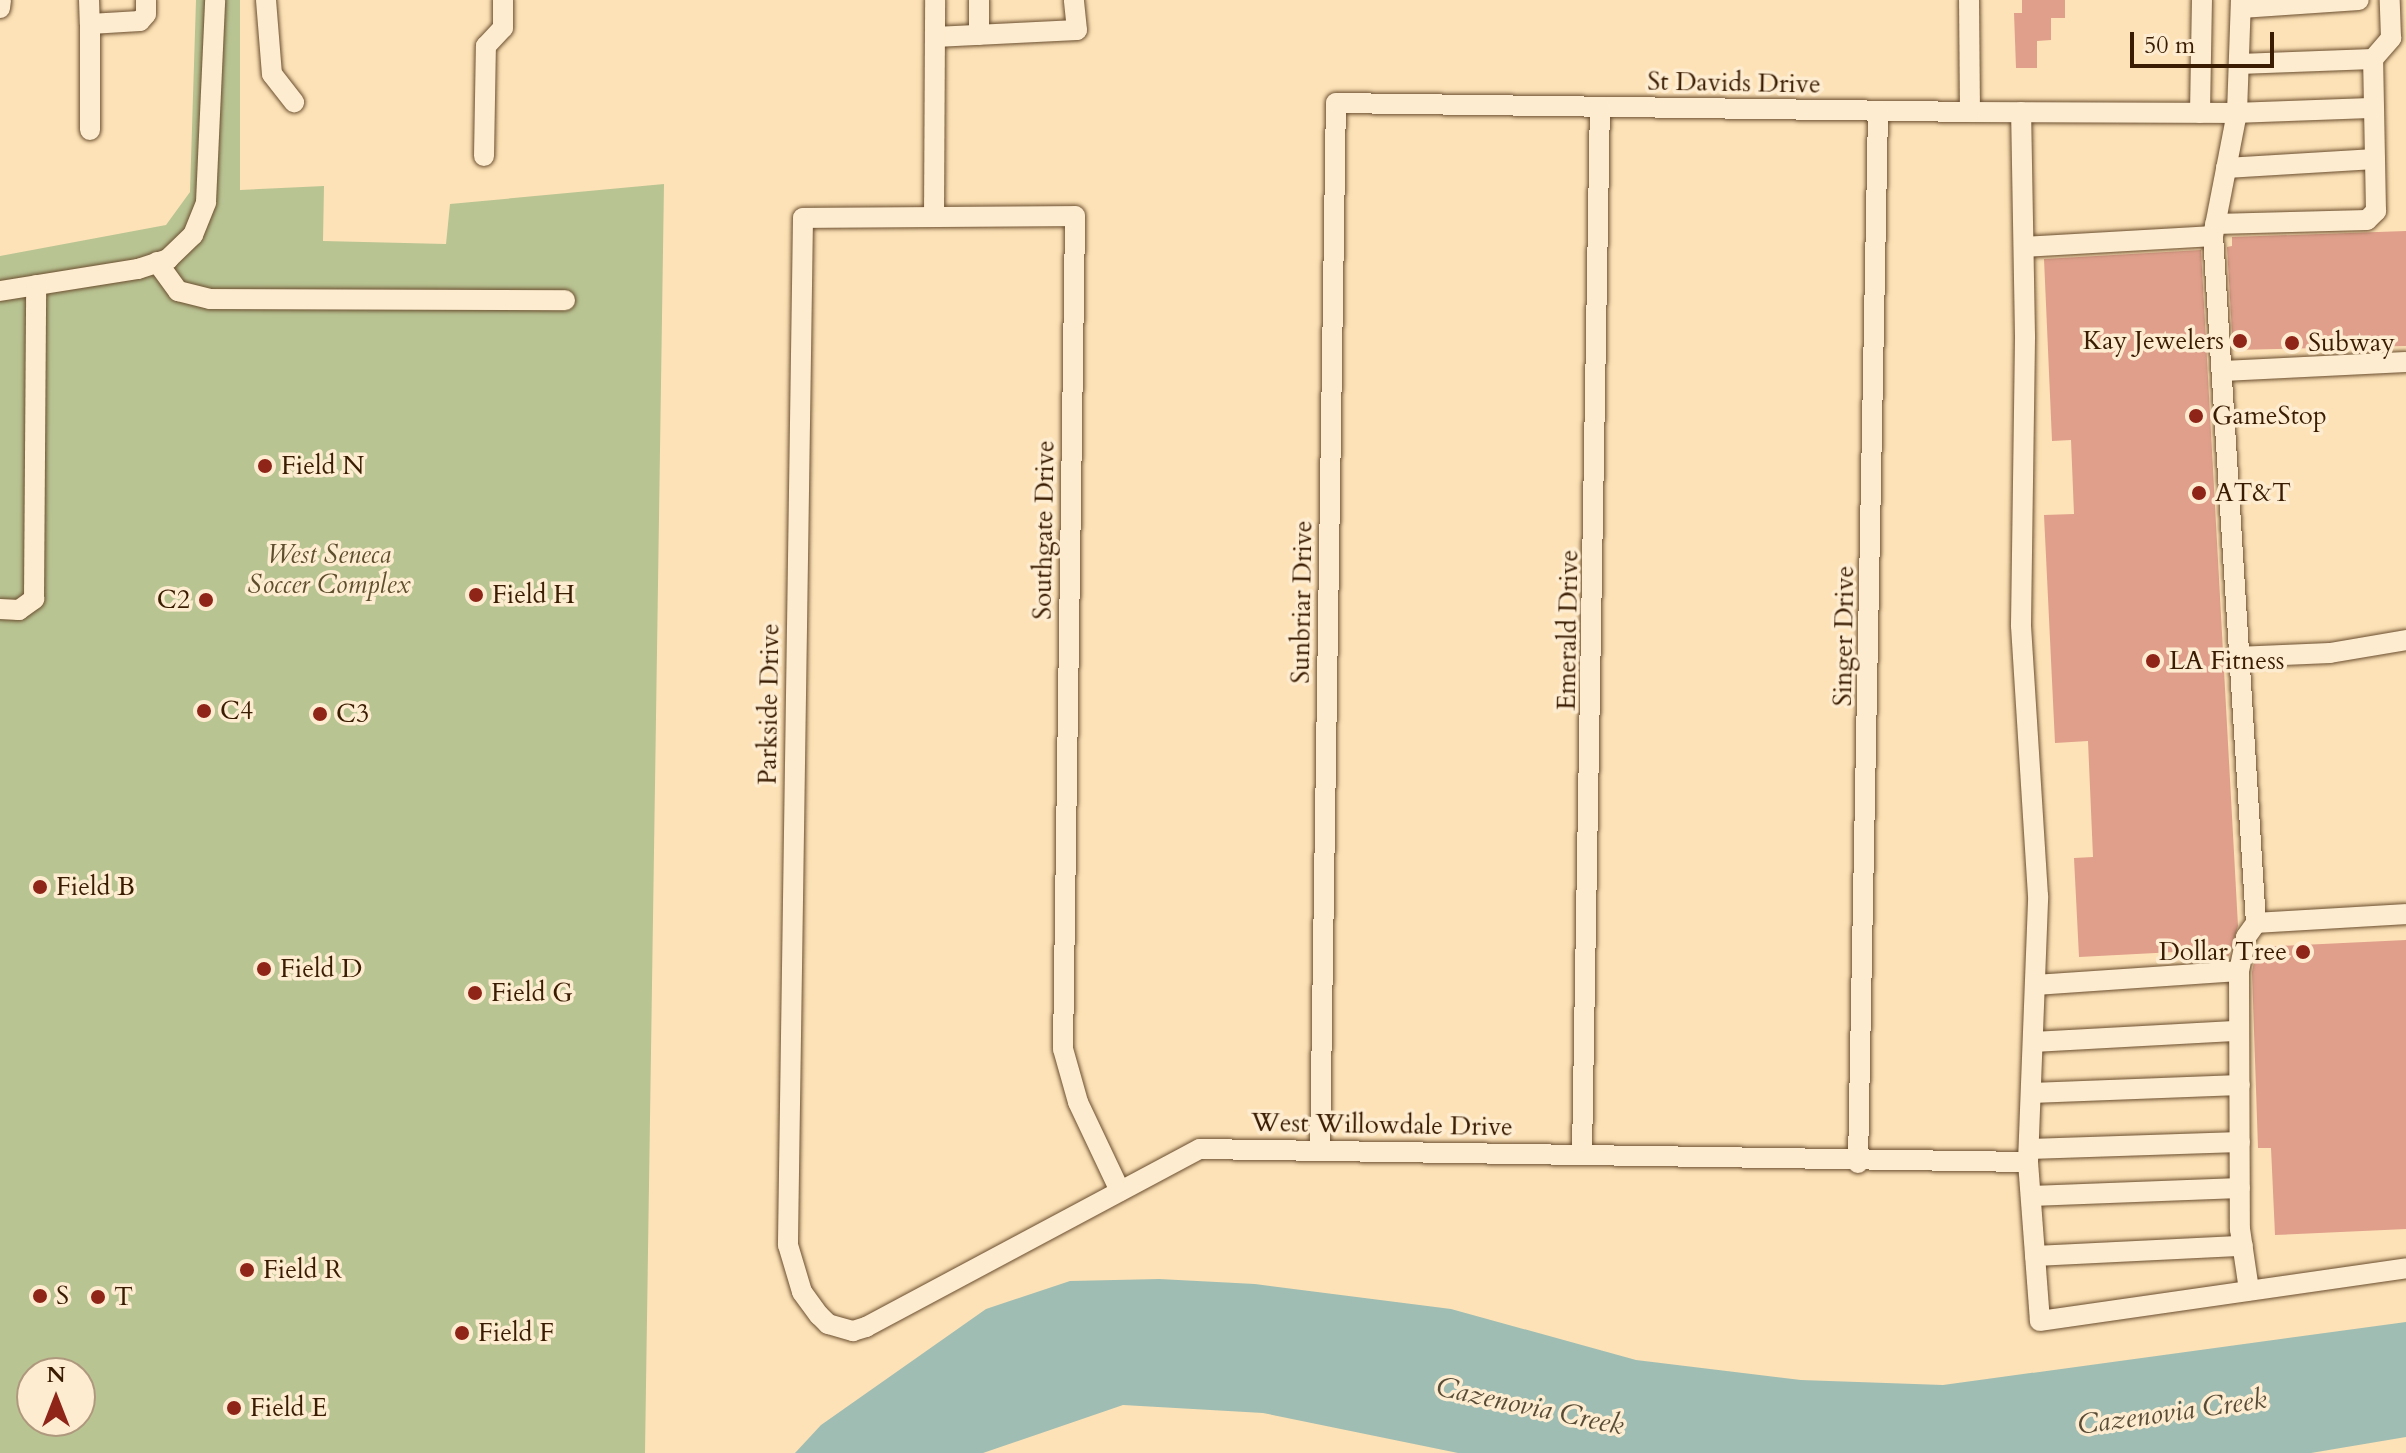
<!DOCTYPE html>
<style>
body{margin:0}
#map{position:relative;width:2406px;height:1453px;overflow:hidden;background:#fde2b7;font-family:Cardo,serif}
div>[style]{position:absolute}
.green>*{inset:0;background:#b9c493}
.water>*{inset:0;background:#a0bdb3}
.building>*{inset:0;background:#df9f8b}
.roads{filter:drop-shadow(0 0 2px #6a4e2f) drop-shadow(0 0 2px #6a4e2f)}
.minor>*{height:20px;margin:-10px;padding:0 10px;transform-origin:10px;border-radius:10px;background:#feecd0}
.dots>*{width:22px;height:22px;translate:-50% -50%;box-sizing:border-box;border:4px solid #feecd0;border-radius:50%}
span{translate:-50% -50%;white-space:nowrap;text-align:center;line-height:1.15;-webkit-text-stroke:7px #feecd0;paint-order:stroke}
.street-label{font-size:26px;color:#391c02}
.poi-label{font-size:26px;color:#391c02}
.right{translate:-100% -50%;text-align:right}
.left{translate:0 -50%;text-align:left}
.park-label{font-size:26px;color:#5f4e2e;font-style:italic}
.water-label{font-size:28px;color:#584c37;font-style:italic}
.north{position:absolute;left:16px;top:1357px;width:80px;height:80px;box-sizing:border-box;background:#feecd0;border:2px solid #af997e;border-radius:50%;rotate:0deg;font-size:22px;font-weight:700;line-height:32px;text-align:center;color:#391c02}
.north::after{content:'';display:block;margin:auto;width:28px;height:36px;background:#8f2418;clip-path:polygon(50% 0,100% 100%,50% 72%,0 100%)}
.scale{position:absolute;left:2130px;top:32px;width:144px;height:36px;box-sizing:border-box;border:4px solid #391c02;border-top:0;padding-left:10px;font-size:24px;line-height:28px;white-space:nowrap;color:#391c02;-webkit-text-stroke:6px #feecd0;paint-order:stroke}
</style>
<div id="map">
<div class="green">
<i style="clip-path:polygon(evenodd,196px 0,240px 0,240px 190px,324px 186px,323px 241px,446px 244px,450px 204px,664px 184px,645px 1453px,0 1453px,0 256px,166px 225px,190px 192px,196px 0,32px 1373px,80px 1373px,80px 1421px,32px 1421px,32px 1373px)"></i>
</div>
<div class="water">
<i style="clip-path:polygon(1159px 1279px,1255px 1284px,1451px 1309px,1636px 1360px,1801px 1380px,1943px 1385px,2406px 1322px,2406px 1437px,2311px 1453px,1458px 1453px,1263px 1413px,1123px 1405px,983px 1453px,795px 1453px,821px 1425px,986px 1309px,1070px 1281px)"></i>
</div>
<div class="building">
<i style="clip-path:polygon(2022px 0,2065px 0,2065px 18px,2051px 18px,2051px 40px,2037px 41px,2037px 68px,2016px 68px,2014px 13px,2022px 13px)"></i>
<i style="clip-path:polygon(2406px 231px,2406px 346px,2233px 350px,2227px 247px,2232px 246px,2232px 237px)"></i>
<i style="clip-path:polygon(2201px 250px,2238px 926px,2229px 956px,2214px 957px,2213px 950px,2079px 957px,2074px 858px,2093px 857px,2088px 741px,2055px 743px,2044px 515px,2074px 514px,2071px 440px,2052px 441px,2044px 259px)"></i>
<i style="clip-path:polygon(2406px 940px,2406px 1229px,2275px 1235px,2271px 1148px,2258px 1148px,2252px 972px,2257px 947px)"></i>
</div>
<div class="roads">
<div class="minor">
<i style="left:89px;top:0;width:24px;rotate:88deg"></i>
<i style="left:90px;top:24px;width:50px;rotate:-3.4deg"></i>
<i style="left:140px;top:21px;width:9px;rotate:-49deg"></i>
<i style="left:146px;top:14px;width:14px;rotate:-90deg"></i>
<i style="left:266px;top:0;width:74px;rotate:85.4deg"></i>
<i style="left:272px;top:74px;width:36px;rotate:52deg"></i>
<i style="left:0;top:8px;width:8px;rotate:-83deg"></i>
<i style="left:2241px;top:8px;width:118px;rotate:-3.9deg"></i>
<i style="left:90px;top:24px;width:106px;rotate:90deg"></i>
<i style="left:979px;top:35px;width:35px;rotate:-90deg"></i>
<i style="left:935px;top:37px;width:142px;rotate:-2.8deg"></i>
<i style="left:1077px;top:30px;width:30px;rotate:-96deg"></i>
<i style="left:2239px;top:64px;width:134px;rotate:-2.1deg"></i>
<i style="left:1970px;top:112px;width:267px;rotate:0.2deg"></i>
<i style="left:2237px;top:113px;width:113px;rotate:-88deg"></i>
<i style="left:2200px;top:113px;width:113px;rotate:-89deg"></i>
<i style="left:484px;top:156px;width:110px;rotate:-89deg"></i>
<i style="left:486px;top:46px;width:25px;rotate:-47deg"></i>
<i style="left:503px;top:28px;width:28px;rotate:-90deg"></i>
<i style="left:2226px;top:168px;width:149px;rotate:-3.5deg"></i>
<i style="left:934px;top:217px;width:217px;rotate:-89.7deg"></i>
<i style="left:2215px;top:224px;width:152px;rotate:-1.5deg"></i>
<i style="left:2367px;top:220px;width:13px;rotate:-45deg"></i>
<i style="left:2376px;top:211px;width:152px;rotate:-91.1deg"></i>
<i style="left:2373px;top:59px;width:28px;rotate:-49deg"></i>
<i style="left:2391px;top:38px;width:38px;rotate:-92deg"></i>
<i style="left:2024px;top:247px;width:189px;rotate:-3.3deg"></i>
<i style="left:2213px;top:236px;width:125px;rotate:-79deg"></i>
<i style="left:2237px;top:113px;width:137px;rotate:-2.1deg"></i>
<i style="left:157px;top:262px;width:36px;rotate:54deg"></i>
<i style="left:178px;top:291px;width:33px;rotate:14deg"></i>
<i style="left:210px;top:299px;width:355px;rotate:0.2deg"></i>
<i style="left:0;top:291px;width:140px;rotate:-9.1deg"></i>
<i style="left:138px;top:269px;width:32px;rotate:-18deg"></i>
<i style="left:168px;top:259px;width:35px;rotate:-44deg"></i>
<i style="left:193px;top:235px;width:35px;rotate:-68deg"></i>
<i style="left:206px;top:202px;width:202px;rotate:-87.4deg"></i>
<i style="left:2223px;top:371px;width:183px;rotate:-2.8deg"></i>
<i style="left:0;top:609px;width:19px;rotate:3deg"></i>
<i style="left:19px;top:610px;width:19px;rotate:-36deg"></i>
<i style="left:34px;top:599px;width:314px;rotate:-89.6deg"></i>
<i style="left:2236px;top:657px;width:94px;rotate:-2.4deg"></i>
<i style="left:2330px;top:653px;width:77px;rotate:-9.7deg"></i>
<i style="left:2256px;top:923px;width:150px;rotate:-3.4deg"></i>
<i style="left:2239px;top:971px;width:258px;rotate:89.8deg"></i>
<i style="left:2240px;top:1229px;width:62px;rotate:81.6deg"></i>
<i style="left:2035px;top:985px;width:204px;rotate:-3.9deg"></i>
<i style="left:2239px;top:971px;width:35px;rotate:-78deg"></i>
<i style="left:2246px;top:937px;width:17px;rotate:-54deg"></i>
<i style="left:2256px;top:923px;width:688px;rotate:-93.58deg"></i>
<i style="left:2033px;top:1042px;width:206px;rotate:-3.1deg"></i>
<i style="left:2031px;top:1093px;width:209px;rotate:-2.2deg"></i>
<i style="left:2029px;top:1149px;width:211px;rotate:-1.9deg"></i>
<i style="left:1320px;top:1151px;width:1048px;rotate:-89.13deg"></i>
<i style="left:1336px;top:103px;width:634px;rotate:0.81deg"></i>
<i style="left:1970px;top:112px;width:112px;rotate:-90.5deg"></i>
<i style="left:1582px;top:1154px;width:1047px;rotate:-89.02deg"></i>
<i style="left:2028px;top:1162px;width:159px;rotate:85.7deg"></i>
<i style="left:2040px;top:1321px;width:370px;rotate:-8.2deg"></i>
<i style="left:1858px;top:1163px;width:1052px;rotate:-88.91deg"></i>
<i style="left:1120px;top:1191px;width:98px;rotate:-115.3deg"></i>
<i style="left:1078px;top:1102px;width:55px;rotate:-105.8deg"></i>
<i style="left:1063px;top:1049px;width:833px;rotate:-89.17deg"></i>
<i style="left:1075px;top:216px;width:272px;rotate:179.6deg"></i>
<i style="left:803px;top:218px;width:1027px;rotate:90.84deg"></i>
<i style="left:788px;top:1245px;width:49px;rotate:73.4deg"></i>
<i style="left:802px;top:1292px;width:29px;rotate:54deg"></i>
<i style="left:819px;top:1315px;width:13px;rotate:45deg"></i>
<i style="left:828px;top:1324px;width:26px;rotate:16deg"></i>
<i style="left:853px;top:1331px;width:14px;rotate:-17deg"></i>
<i style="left:866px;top:1327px;width:378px;rotate:-28.1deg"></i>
<i style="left:1200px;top:1149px;width:828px;rotate:0.9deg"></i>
<i style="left:2028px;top:1162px;width:266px;rotate:-87.8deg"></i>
<i style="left:2038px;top:896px;width:272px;rotate:-93.6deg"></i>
<i style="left:2021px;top:625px;width:289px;rotate:-89.2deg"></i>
<i style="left:2025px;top:336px;width:224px;rotate:-91deg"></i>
<i style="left:2031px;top:1196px;width:209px;rotate:-2.2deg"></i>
<i style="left:2035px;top:1256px;width:208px;rotate:-2.8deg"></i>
</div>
</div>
<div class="dots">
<i style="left:2240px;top:341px;background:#8f2418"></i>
<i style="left:2292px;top:343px;background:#8f2418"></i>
<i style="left:2196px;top:416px;background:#8f2418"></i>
<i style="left:265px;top:466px;background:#8f2418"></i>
<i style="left:2199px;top:493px;background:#8f2418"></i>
<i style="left:476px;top:595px;background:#8f2418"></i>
<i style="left:206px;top:600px;background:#8f2418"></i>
<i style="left:2153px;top:661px;background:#8f2418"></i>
<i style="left:204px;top:711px;background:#8f2418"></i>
<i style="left:320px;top:714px;background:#8f2418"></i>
<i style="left:40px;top:887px;background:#8f2418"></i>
<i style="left:2303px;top:952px;background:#8f2418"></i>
<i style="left:264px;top:969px;background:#8f2418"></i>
<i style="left:475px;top:993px;background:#8f2418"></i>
<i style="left:247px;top:1270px;background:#8f2418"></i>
<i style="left:40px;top:1296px;background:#8f2418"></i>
<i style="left:98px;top:1297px;background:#8f2418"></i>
<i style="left:462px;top:1333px;background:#8f2418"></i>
<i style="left:234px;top:1408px;background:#8f2418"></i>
</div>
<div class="street-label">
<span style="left:1734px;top:83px;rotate:1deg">St Davids Drive</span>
<span style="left:1044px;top:530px;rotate:-89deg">Southgate Drive</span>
<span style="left:1302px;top:602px;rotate:-89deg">Sunbriar Drive</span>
<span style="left:1568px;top:630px;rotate:-89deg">Emerald Drive</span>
<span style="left:1844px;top:636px;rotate:-89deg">Singer Drive</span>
<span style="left:769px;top:704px;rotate:-89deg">Parkside Drive</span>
<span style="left:1382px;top:1125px;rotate:1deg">West Willowdale Drive</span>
</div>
<div class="poi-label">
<span class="right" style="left:2224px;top:341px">Kay Jewelers</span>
<span class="left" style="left:2308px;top:343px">Subway</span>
<span class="left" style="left:2212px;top:416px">GameStop</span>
<span class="left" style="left:281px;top:466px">Field N</span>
<span class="left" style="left:2215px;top:493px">AT&amp;T</span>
<span class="left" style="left:492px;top:595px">Field H</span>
<span class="right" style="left:190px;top:600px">C2</span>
<span class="left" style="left:2169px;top:661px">LA Fitness</span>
<span class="left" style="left:220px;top:711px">C4</span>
<span class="left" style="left:336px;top:714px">C3</span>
<span class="left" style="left:56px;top:887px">Field B</span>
<span class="right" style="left:2287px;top:952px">Dollar Tree</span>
<span class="left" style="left:280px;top:969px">Field D</span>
<span class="left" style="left:491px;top:993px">Field G</span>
<span class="left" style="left:263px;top:1270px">Field R</span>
<span class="left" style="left:56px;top:1296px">S</span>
<span class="left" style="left:114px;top:1297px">T</span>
<span class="left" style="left:478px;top:1333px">Field F</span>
<span class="left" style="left:250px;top:1408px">Field E</span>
</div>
<div class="park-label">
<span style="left:329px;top:570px">West Seneca<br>Soccer Complex</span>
</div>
<div class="water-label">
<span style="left:1530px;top:1406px;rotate:12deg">Cazenovia Creek</span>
<span style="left:2172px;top:1412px;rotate:-8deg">Cazenovia Creek</span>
</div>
<div class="north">N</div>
<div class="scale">50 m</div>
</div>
